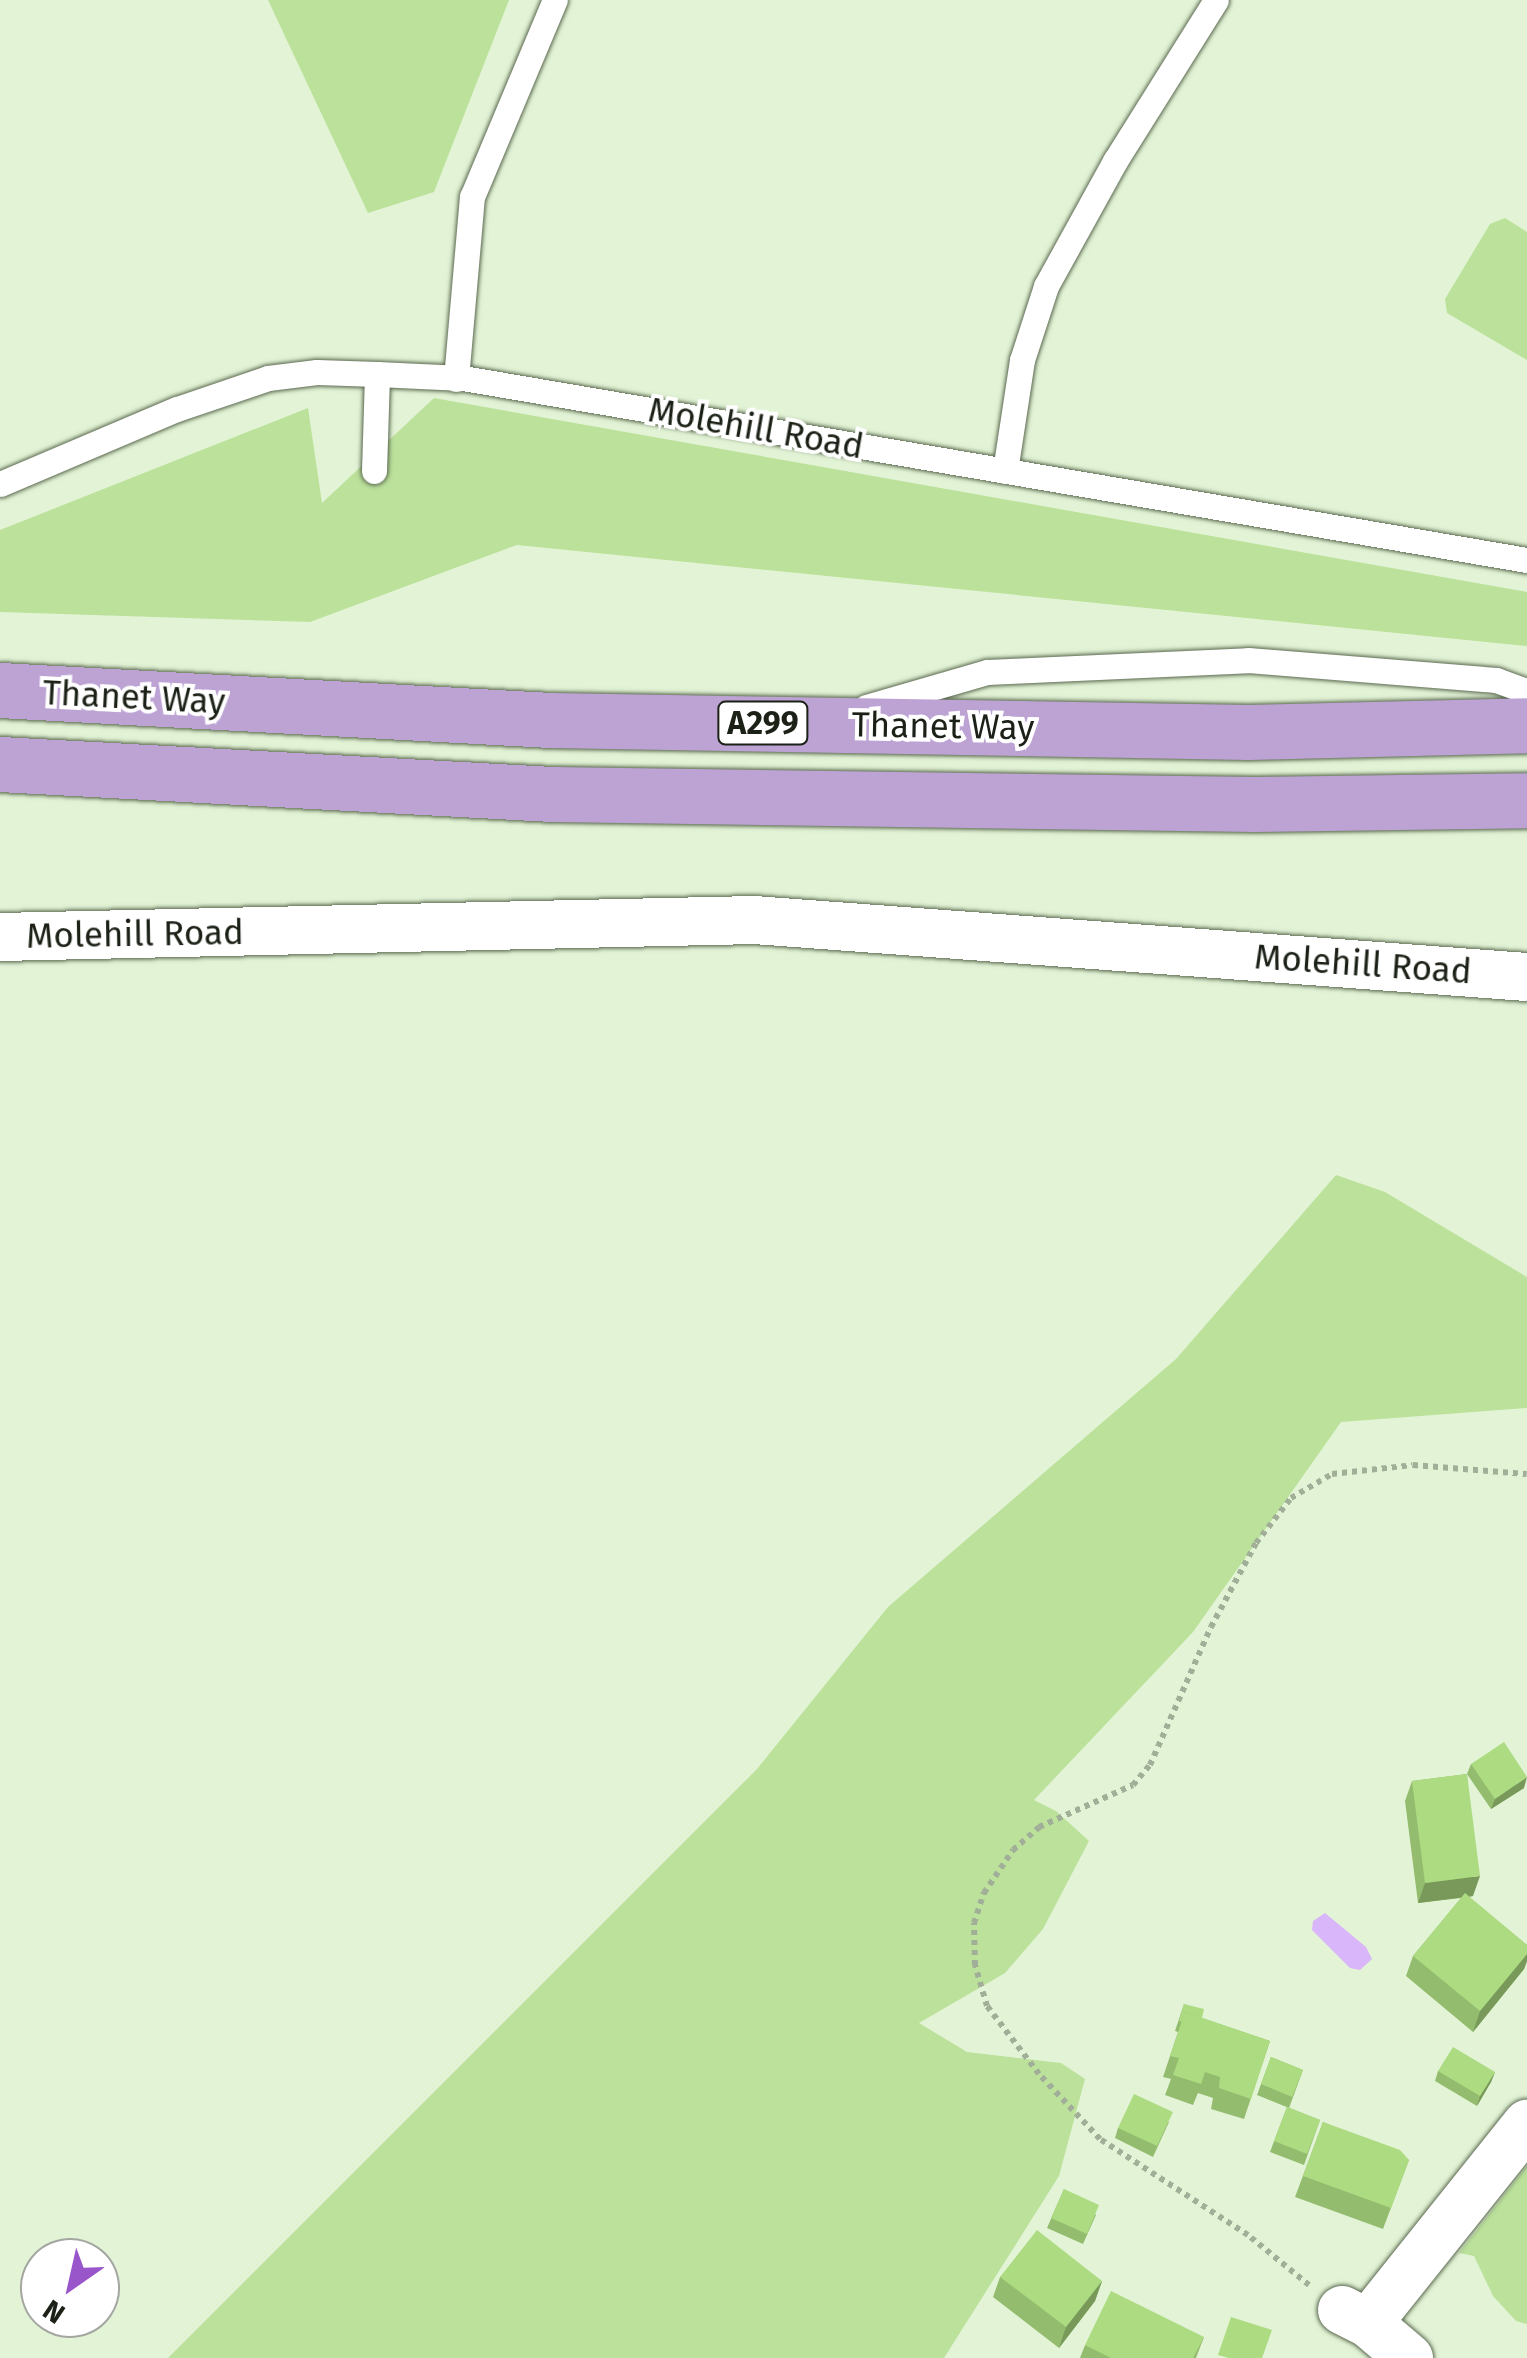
<!DOCTYPE html>
<style>
body{margin:0}
#map{position:relative;width:1527px;height:2358px;overflow:hidden;background:#e3f4d6;font-family:"Fira Sans",sans-serif}
div>[style]{position:absolute}
.green>*{inset:0;background:#bbe19b}
.water>*{inset:0;background:#d9b5fa}
.path>*{height:6px;margin-top:-3px;transform-origin:0;background:repeating-linear-gradient(90deg,#a2af98 0 5px,transparent 0 10px)}
.roads{filter:drop-shadow(0 0 2px #5b6950) drop-shadow(0 0 2px #5b6950)}
.service>*{height:25px;margin:-12.5px;padding:0 12.5px;transform-origin:12.5px;border-radius:12.5px;background:#fff}
.minor>*{height:48px;margin:-24px;padding:0 24px;transform-origin:24px;border-radius:24px;background:#fff}
.trunk>*{height:55px;margin:-27.5px;padding:0 27.5px;transform-origin:27.5px;border-radius:27.5px;background:#bca3d4}
.wall>*{inset:0;background:#94bc6f}
.shaded-wall>*{inset:0;background:#78995a}
.building>*{inset:0;background:#acdb81}
span{translate:-50% -50%;white-space:nowrap;text-align:center;line-height:1.15;-webkit-text-stroke:8px #fff;paint-order:stroke}
.shield-label span{padding:2px 8px;background:#fff;border:2px solid;border-radius:8px;-webkit-text-stroke-width:0}
.shield-label{font-size:32px;color:#1b2116;font-weight:700}
.street-label{font-size:35px;color:#1b2116}
.north{position:absolute;left:20px;top:2238px;width:100px;height:100px;box-sizing:border-box;background:#fff;border:2px solid #a4a6a2;border-radius:50%;rotate:214deg;font-size:28px;font-weight:700;line-height:40px;text-align:center;color:#1b2116}
.north::after{content:'';display:block;margin:auto;width:35px;height:45px;background:#9956cb;clip-path:polygon(50% 0,100% 100%,50% 72%,0 100%)}
</style>
<div id="map">
<div class="green">
<i style="clip-path:polygon(268px 0,509px 0,434px 192px,368px 213px)"></i>
<i style="clip-path:polygon(1505px 218px,1527px 232px,1527px 360px,1447px 313px,1445px 299px,1490px 224px)"></i>
<i style="clip-path:polygon(434px 398px,1527px 592px,1527px 646px,517px 545px,310px 622px,0 612px,0 530px,308px 408px,322px 503px)"></i>
<i style="clip-path:polygon(1336px 1175px,1385px 1192px,1527px 1277px,1527px 1408px,1341px 1422px,1193px 1632px,1034px 1800px,1056px 1811px,1089px 1841px,1043px 1929px,1005px 1973px,919px 2023px,967px 2052px,1061px 2063px,1085px 2079px,1059px 2176px,944px 2358px,168px 2358px,757px 1769px,888px 1607px,1176px 1359px)"></i>
<i style="clip-path:polygon(1527px 2166px,1527px 2324px,1516px 2321px,1493px 2296px,1474px 2256px,1459px 2253px)"></i>
</div>
<div class="water">
<i style="clip-path:polygon(1325px 1913px,1366px 1947px,1372px 1959px,1360px 1970px,1350px 1968px,1312px 1930px,1313px 1921px)"></i>
</div>
<div class="path">
<i style="left:1309px;top:2285px;width:79px;rotate:-140.7deg"></i>
<i style="left:1248px;top:2235px;width:176px;rotate:-147deg"></i>
<i style="left:1100px;top:2139px;width:89px;rotate:-133.2deg"></i>
<i style="left:1039px;top:2074px;width:86px;rotate:-127.4deg"></i>
<i style="left:987px;top:2006px;width:43px;rotate:-106.3deg"></i>
<i style="left:975px;top:1965px;width:42px;rotate:-91.4deg"></i>
<i style="left:974px;top:1923px;width:32px;rotate:-72deg"></i>
<i style="left:984px;top:1893px;width:52px;rotate:-56deg"></i>
<i style="left:1013px;top:1850px;width:35px;rotate:-41deg"></i>
<i style="left:1039px;top:1827px;width:103px;rotate:-24.1deg"></i>
<i style="left:1133px;top:1785px;width:26px;rotate:-50deg"></i>
<i style="left:1150px;top:1765px;width:151px;rotate:-66.2deg"></i>
<i style="left:1211px;top:1627px;width:95px;rotate:-61.8deg"></i>
<i style="left:1256px;top:1543px;width:57px;rotate:-52.1deg"></i>
<i style="left:1291px;top:1498px;width:48px;rotate:-30.3deg"></i>
<i style="left:1332px;top:1474px;width:81px;rotate:-6.3deg"></i>
<i style="left:1413px;top:1465px;width:114px;rotate:4.5deg"></i>
</div>
<div class="roads">
<div class="service">
<i style="left:456px;top:379px;width:183px;rotate:-85deg"></i>
<i style="left:472px;top:197px;width:214px;rotate:-67.2deg"></i>
<i style="left:374px;top:471px;width:97px;rotate:-88.2deg"></i>
<i style="left:1005px;top:471px;width:112px;rotate:-81.3deg"></i>
<i style="left:1022px;top:360px;width:78px;rotate:-72deg"></i>
<i style="left:1046px;top:286px;width:143px;rotate:-61.1deg"></i>
<i style="left:1115px;top:161px;width:190px;rotate:-57.9deg"></i>
<i style="left:0;top:484px;width:192px;rotate:-23deg"></i>
<i style="left:177px;top:409px;width:96px;rotate:-18.8deg"></i>
<i style="left:268px;top:378px;width:49px;rotate:-7deg"></i>
<i style="left:317px;top:372px;width:60px;rotate:1.9deg"></i>
<i style="left:377px;top:374px;width:86px;rotate:2.7deg"></i>
<i style="left:463px;top:378px;width:1079px;rotate:9.71deg"></i>
<i style="left:866px;top:707px;width:126px;rotate:-16.1deg"></i>
<i style="left:987px;top:672px;width:261px;rotate:-2.6deg"></i>
<i style="left:1248px;top:660px;width:249px;rotate:4.6deg"></i>
<i style="left:1496px;top:680px;width:33px;rotate:20deg"></i>
</div>
<div class="minor">
<i style="left:0;top:937px;width:754px;rotate:-1.29deg"></i>
<i style="left:754px;top:920px;width:775px;rotate:4.22deg"></i>
<i style="left:1342px;top:2310px;width:29px;rotate:27deg"></i>
<i style="left:1368px;top:2323px;width:54px;rotate:40.5deg"></i>
<i style="left:1368px;top:2323px;width:255px;rotate:-51.4deg"></i>
</div>
<div class="trunk">
<i style="left:0;top:690px;width:552px;rotate:3.12deg"></i>
<i style="left:551px;top:720px;width:697px;rotate:0.99deg"></i>
<i style="left:1248px;top:732px;width:279px;rotate:-1.4deg"></i>
<i style="left:0;top:764px;width:554px;rotate:3.11deg"></i>
<i style="left:553px;top:794px;width:702px;rotate:0.82deg"></i>
<i style="left:1255px;top:804px;width:272px;rotate:-0.8deg"></i>
</div>
</div>
<div class="wall">
<i style="clip-path:polygon(1471px 1764px,1524px 1788px,1491px 1809px,1467px 1774px,1473px 1896px,1469px 1897px,1527px 1945px,1527px 1961px,1524px 1969px,1473px 2032px,1406px 1976px,1413px 1956px,1461px 1898px,1418px 1903px,1405px 1801px,1412px 1781px,1467px 1774px)"></i>
<i style="clip-path:polygon(1184px 2004px,1202px 2018px,1270px 2041px,1244px 2119px,1211px 2109px,1213px 2098px,1198px 2093px,1193px 2105px,1165px 2095px,1171px 2079px,1163px 2077px,1178px 2032px,1175px 2031px)"></i>
<i style="clip-path:polygon(1271px 2057px,1303px 2070px,1289px 2108px,1257px 2095px)"></i>
<i style="clip-path:polygon(1438px 2071px,1495px 2072px,1491px 2082px,1477px 2106px,1435px 2081px)"></i>
<i style="clip-path:polygon(1287px 2107px,1320px 2120px,1304px 2165px,1270px 2152px)"></i>
<i style="clip-path:polygon(1169px 2122px,1153px 2157px,1115px 2138px,1118px 2128px)"></i>
<i style="clip-path:polygon(1323px 2122px,1409px 2160px,1383px 2229px,1295px 2197px)"></i>
<i style="clip-path:polygon(1064px 2189px,1096px 2215px,1083px 2244px,1047px 2228px)"></i>
<i style="clip-path:polygon(1000px 2277px,1102px 2281px,1095px 2301px,1059px 2348px,993px 2297px)"></i>
<i style="clip-path:polygon(1204px 2337px,1196px 2358px,1080px 2358px,1085px 2345px)"></i>
</div>
<div class="shaded-wall">
<i style="clip-path:polygon(1527px 1777px,1524px 1788px,1491px 1809px,1495px 1799px)"></i>
<i style="clip-path:polygon(1480px 1876px,1473px 1896px,1418px 1903px,1425px 1883px)"></i>
<i style="clip-path:polygon(1527px 1954px,1527px 1961px,1524px 1969px,1473px 2032px,1480px 2011px)"></i>
<i style="clip-path:polygon(1495px 2072px,1491px 2082px,1477px 2106px,1480px 2096px)"></i>
<i style="clip-path:polygon(1102px 2281px,1095px 2301px,1059px 2348px,1066px 2327px)"></i>
</div>
<div class="building">
<i style="clip-path:polygon(1504px 1742px,1527px 1777px,1495px 1799px,1471px 1764px)"></i>
<i style="clip-path:polygon(1467px 1774px,1480px 1876px,1425px 1883px,1412px 1781px)"></i>
<i style="clip-path:polygon(1465px 1893px,1527px 1945px,1527px 1954px,1480px 2011px,1413px 1956px)"></i>
<i style="clip-path:polygon(1184px 2004px,1204px 2009px,1202px 2018px,1185px 2012px,1182px 2022px,1179px 2021px)"></i>
<i style="clip-path:polygon(1185px 2012px,1270px 2041px,1251px 2099px,1219px 2088px,1220px 2077px,1205px 2072px,1201px 2084px,1173px 2075px,1179px 2058px,1170px 2056px)"></i>
<i style="clip-path:polygon(1453px 2047px,1495px 2072px,1480px 2096px,1438px 2071px)"></i>
<i style="clip-path:polygon(1271px 2057px,1303px 2070px,1292px 2097px,1261px 2084px)"></i>
<i style="clip-path:polygon(1134px 2094px,1173px 2112px,1157px 2146px,1118px 2128px)"></i>
<i style="clip-path:polygon(1287px 2107px,1320px 2120px,1307px 2154px,1274px 2141px)"></i>
<i style="clip-path:polygon(1323px 2122px,1400px 2150px,1409px 2160px,1391px 2208px,1303px 2176px)"></i>
<i style="clip-path:polygon(1064px 2189px,1099px 2205px,1087px 2234px,1051px 2218px)"></i>
<i style="clip-path:polygon(1037px 2230px,1102px 2281px,1066px 2327px,1000px 2277px)"></i>
<i style="clip-path:polygon(1111px 2291px,1204px 2337px,1193px 2358px,1111px 2358px,1085px 2345px)"></i>
<i style="clip-path:polygon(1231px 2317px,1272px 2330px,1262px 2358px,1229px 2358px,1218px 2355px)"></i>
</div>
<div class="shield-label">
<span style="left:763px;top:723px">A299</span>
</div>
<div class="street-label">
<span style="left:756px;top:428px;rotate:10deg">Molehill Road</span>
<span style="left:134px;top:697px;rotate:3deg">Thanet Way</span>
<span style="left:943px;top:726px;rotate:1deg">Thanet Way</span>
<span style="left:135px;top:934px;rotate:-1deg">Molehill Road</span>
<span style="left:1363px;top:964px;rotate:4deg">Molehill Road</span>
</div>
<div class="north">N</div>
</div>
